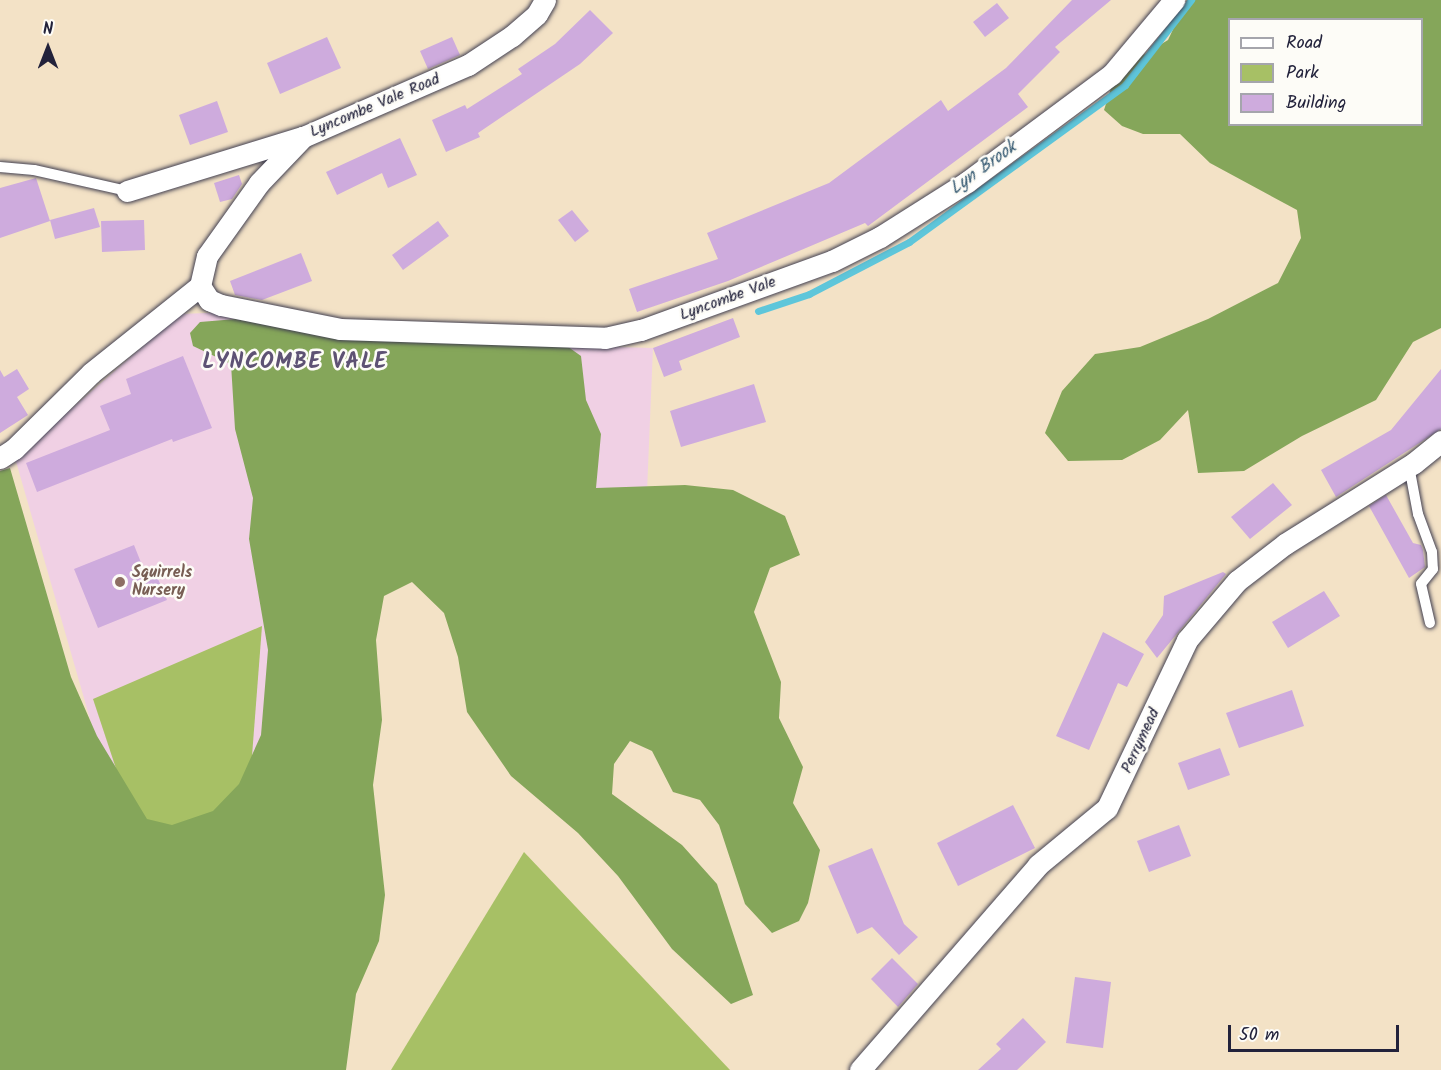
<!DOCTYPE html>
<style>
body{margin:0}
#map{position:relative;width:1441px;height:1070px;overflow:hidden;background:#f3e2c6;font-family:Kalam,sans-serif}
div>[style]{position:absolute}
.built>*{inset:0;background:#f0d0e4}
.green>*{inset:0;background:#a7c065}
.forest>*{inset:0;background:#85a65a}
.stream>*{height:7px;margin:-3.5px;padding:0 3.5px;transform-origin:3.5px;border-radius:3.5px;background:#5ec6da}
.building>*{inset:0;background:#ceabdd}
.roads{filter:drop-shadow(0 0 2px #413f50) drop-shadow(0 0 2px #413f50)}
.lane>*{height:10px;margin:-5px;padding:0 5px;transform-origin:5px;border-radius:5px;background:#fff}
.street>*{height:21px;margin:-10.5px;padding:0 10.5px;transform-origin:10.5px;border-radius:10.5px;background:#fff}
.dots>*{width:16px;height:16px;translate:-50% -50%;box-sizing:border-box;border:3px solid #fdfcf7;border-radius:50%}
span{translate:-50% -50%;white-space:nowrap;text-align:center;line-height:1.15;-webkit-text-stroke:5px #fdfcf7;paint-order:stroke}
.street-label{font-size:16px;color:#22223b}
.education-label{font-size:16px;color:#785e54;font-weight:700}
.left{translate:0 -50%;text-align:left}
.water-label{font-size:18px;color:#375b73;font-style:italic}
.district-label{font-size:22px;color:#5e5274;font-weight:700;letter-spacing:1.5px}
.legend{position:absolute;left:1228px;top:18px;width:195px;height:108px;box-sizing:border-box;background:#fdfcf7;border:2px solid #a5a5ac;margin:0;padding:8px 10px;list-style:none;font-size:18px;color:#22223b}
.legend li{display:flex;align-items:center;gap:12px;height:30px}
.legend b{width:30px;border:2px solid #a5a5ac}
.north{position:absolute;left:18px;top:18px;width:60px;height:60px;-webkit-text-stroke:4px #fdfcf7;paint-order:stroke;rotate:0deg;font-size:16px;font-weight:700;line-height:24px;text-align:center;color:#22223b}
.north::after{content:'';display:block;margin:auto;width:21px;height:27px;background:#22223b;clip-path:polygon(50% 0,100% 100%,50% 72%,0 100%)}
.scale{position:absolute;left:1228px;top:1025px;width:171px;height:27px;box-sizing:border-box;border:3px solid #22223b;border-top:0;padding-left:8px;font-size:18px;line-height:21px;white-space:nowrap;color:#22223b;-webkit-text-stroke:4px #fdfcf7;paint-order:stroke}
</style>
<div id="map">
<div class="built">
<i style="clip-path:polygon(234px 312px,334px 339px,653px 348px,646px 516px,378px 525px,305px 969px,144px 907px,15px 458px,180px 314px)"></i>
</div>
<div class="green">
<i style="clip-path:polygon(262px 626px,248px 808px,140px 841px,93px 699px)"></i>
<i style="clip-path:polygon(524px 852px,730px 1070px,391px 1070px)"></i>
</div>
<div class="forest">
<i style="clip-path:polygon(evenodd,1187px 0,1441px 0,1441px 328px,1413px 342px,1376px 400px,1302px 436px,1244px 471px,1198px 473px,1188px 410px,1160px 440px,1122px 460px,1068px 461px,1045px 433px,1062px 391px,1095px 354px,1140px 347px,1208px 319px,1278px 283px,1301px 238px,1297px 210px,1210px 163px,1180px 134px,1143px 134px,1122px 126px,1104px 110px,1113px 82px,1140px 57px,1168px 40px,1187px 0,1230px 20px,1422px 20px,1422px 124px,1230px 124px,1230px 20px)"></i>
<i style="clip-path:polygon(236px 319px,332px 332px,557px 339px,581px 356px,586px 400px,601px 434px,596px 488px,685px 485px,733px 490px,785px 516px,800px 555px,770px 568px,754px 612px,781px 682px,779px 718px,803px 767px,793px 803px,820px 850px,808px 903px,799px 921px,772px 933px,745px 904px,719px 825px,700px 800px,673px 792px,652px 751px,630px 741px,614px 764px,612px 794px,682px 845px,717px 884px,753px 995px,731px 1004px,672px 949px,618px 876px,578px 833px,511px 776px,467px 712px,458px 657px,444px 613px,412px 582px,384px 596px,376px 640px,382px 720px,373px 785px,385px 895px,379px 941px,356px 994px,346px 1070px,0 1070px,0 471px,10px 468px,71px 677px,97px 736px,147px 819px,172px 825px,213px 811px,239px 784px,261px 735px,268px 650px,249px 539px,253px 498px,235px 429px,231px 364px,193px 346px,190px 333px,200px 322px)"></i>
</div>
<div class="stream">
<i style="left:758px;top:311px;width:54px;rotate:-18.4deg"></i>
<i style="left:809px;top:294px;width:113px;rotate:-27.5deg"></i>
<i style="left:909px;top:242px;width:267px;rotate:-36deg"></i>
<i style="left:1125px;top:85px;width:108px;rotate:-52.2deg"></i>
</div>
<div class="building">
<i style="clip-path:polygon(1072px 0,1111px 0,1055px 47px,1060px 52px,1018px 94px,1028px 107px,868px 226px,865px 223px,728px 281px,637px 312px,629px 289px,718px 259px,707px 233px,829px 183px,941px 100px,948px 111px,1006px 68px)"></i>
<i style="clip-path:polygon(997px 3px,1009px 18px,985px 37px,973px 22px)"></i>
<i style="clip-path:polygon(590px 10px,613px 33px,580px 64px,478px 133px,480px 137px,446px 152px,432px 120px,465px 105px,467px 109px,522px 74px,518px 69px,555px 44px)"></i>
<i style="clip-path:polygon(327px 37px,341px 68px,280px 94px,267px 63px)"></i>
<i style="clip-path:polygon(452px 37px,460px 55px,428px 69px,420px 51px)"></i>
<i style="clip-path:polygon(217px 101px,228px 132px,190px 145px,179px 115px)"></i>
<i style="clip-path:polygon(400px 138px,417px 175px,388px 188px,382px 173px,337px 195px,326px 172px)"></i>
<i style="clip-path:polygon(239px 175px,242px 184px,232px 199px,220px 202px,214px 183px)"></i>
<i style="clip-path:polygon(36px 178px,50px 221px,0 238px,0 188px)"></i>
<i style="clip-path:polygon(94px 208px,100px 227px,55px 239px,50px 220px)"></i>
<i style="clip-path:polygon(572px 210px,589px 231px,575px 242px,558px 220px)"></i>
<i style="clip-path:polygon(144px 220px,145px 250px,102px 252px,101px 221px)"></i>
<i style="clip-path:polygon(438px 221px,449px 236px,403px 270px,392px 255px)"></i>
<i style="clip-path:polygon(301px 253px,312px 281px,262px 300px,235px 295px,230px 281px)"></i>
<i style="clip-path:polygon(733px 318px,740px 337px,679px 361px,682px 370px,664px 377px,653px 348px)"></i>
<i style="clip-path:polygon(183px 356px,212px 428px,173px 442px,172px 439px,37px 492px,26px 463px,110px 430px,100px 406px,131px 394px,126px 379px)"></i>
<i style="clip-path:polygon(17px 369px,29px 389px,17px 397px,28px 415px,0 433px,0 370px,4px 377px)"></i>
<i style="clip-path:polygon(1441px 369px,1441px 429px,1336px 497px,1321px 470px,1391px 430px)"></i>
<i style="clip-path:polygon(754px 384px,766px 422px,681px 447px,670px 411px)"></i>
<i style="clip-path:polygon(1273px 483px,1292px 505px,1250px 539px,1231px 517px)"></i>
<i style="clip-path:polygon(1386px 495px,1413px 543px,1421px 545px,1423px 550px,1425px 567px,1409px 578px,1369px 506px)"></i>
<i style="clip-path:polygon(134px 545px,146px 575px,155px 572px,167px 600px,98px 628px,74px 569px)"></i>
<i style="clip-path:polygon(1223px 572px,1226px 574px,1157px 658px,1145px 642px,1163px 615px,1164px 596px)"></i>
<i style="clip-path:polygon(1324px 591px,1340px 616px,1288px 648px,1272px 622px)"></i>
<i style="clip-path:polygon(1103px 632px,1144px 654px,1127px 687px,1118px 683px,1089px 750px,1056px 736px)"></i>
<i style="clip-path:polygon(1292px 690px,1304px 726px,1239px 748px,1226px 713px)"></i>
<i style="clip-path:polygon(1220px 748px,1230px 775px,1188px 790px,1178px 763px)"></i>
<i style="clip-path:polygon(1013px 805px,1035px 848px,958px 886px,937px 843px)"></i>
<i style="clip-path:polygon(1179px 825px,1191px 856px,1149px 872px,1137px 841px)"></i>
<i style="clip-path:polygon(872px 848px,904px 924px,918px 937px,899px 955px,872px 927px,857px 934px,828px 866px)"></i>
<i style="clip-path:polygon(892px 958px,918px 984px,898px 1007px,871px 979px)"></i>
<i style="clip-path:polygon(1075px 977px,1111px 982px,1103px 1048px,1066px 1043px)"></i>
<i style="clip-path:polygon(1023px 1018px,1046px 1042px,1017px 1070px,978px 1070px,1001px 1049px,996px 1044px)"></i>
</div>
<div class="roads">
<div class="lane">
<i style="left:0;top:167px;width:34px;rotate:5deg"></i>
<i style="left:34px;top:170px;width:95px;rotate:12.7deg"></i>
<i style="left:1409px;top:466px;width:49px;rotate:79.4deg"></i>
<i style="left:1418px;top:514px;width:40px;rotate:69.8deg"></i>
<i style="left:1432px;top:552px;width:17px;rotate:87deg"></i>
<i style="left:1433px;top:569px;width:19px;rotate:129deg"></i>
<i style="left:1421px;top:584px;width:40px;rotate:77deg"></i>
</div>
<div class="street">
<i style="left:127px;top:191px;width:184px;rotate:-17.1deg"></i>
<i style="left:200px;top:286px;width:17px;rotate:57deg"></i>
<i style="left:209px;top:300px;width:13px;rotate:23deg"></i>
<i style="left:221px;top:305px;width:121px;rotate:11.4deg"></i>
<i style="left:340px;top:329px;width:265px;rotate:1.9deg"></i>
<i style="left:605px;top:338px;width:37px;rotate:-13deg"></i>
<i style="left:641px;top:330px;width:203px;rotate:-19.9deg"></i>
<i style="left:832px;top:261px;width:54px;rotate:-26.6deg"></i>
<i style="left:880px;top:237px;width:103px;rotate:-32.3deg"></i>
<i style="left:967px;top:182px;width:181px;rotate:-36.7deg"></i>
<i style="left:1112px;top:74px;width:97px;rotate:-50deg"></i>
<i style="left:0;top:458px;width:17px;rotate:-33deg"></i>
<i style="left:14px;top:449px;width:108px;rotate:-44.6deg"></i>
<i style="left:91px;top:373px;width:139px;rotate:-38.6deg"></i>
<i style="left:200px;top:286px;width:31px;rotate:-77deg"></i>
<i style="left:207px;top:256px;width:90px;rotate:-54.5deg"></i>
<i style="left:259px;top:183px;width:64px;rotate:-46.3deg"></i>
<i style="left:303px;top:137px;width:180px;rotate:-23.6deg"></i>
<i style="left:468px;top:65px;width:53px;rotate:-33.4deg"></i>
<i style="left:512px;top:36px;width:33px;rotate:-41deg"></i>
<i style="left:537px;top:14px;width:16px;rotate:-60deg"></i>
<i style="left:860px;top:1070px;width:271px;rotate:-49deg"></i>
<i style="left:1038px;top:865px;width:89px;rotate:-39.6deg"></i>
<i style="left:1107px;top:808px;width:186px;rotate:-64.5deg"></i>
<i style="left:1187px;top:640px;width:77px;rotate:-49.7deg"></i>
<i style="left:1237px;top:581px;width:61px;rotate:-37.6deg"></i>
<i style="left:1285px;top:544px;width:152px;rotate:-32.1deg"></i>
<i style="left:1414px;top:463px;width:35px;rotate:-39deg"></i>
</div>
</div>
<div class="dots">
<i style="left:120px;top:582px;background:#8d6e63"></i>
</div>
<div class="street-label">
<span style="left:375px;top:106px;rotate:-23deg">Lyncombe Vale Road</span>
<span style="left:728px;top:299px;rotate:-20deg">Lyncombe Vale</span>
<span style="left:1141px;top:741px;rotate:-65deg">Perrymead</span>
</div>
<div class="education-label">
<span class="left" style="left:132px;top:582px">Squirrels<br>Nursery</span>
</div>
<div class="water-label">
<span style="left:984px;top:169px;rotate:-36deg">Lyn Brook</span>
</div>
<div class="district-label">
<span style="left:295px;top:363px">LYNCOMBE VALE</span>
</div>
<ul class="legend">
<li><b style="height:8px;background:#fff"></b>Road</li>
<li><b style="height:16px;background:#a7c065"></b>Park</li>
<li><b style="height:16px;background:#ceabdd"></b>Building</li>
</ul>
<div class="north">N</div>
<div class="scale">50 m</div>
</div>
